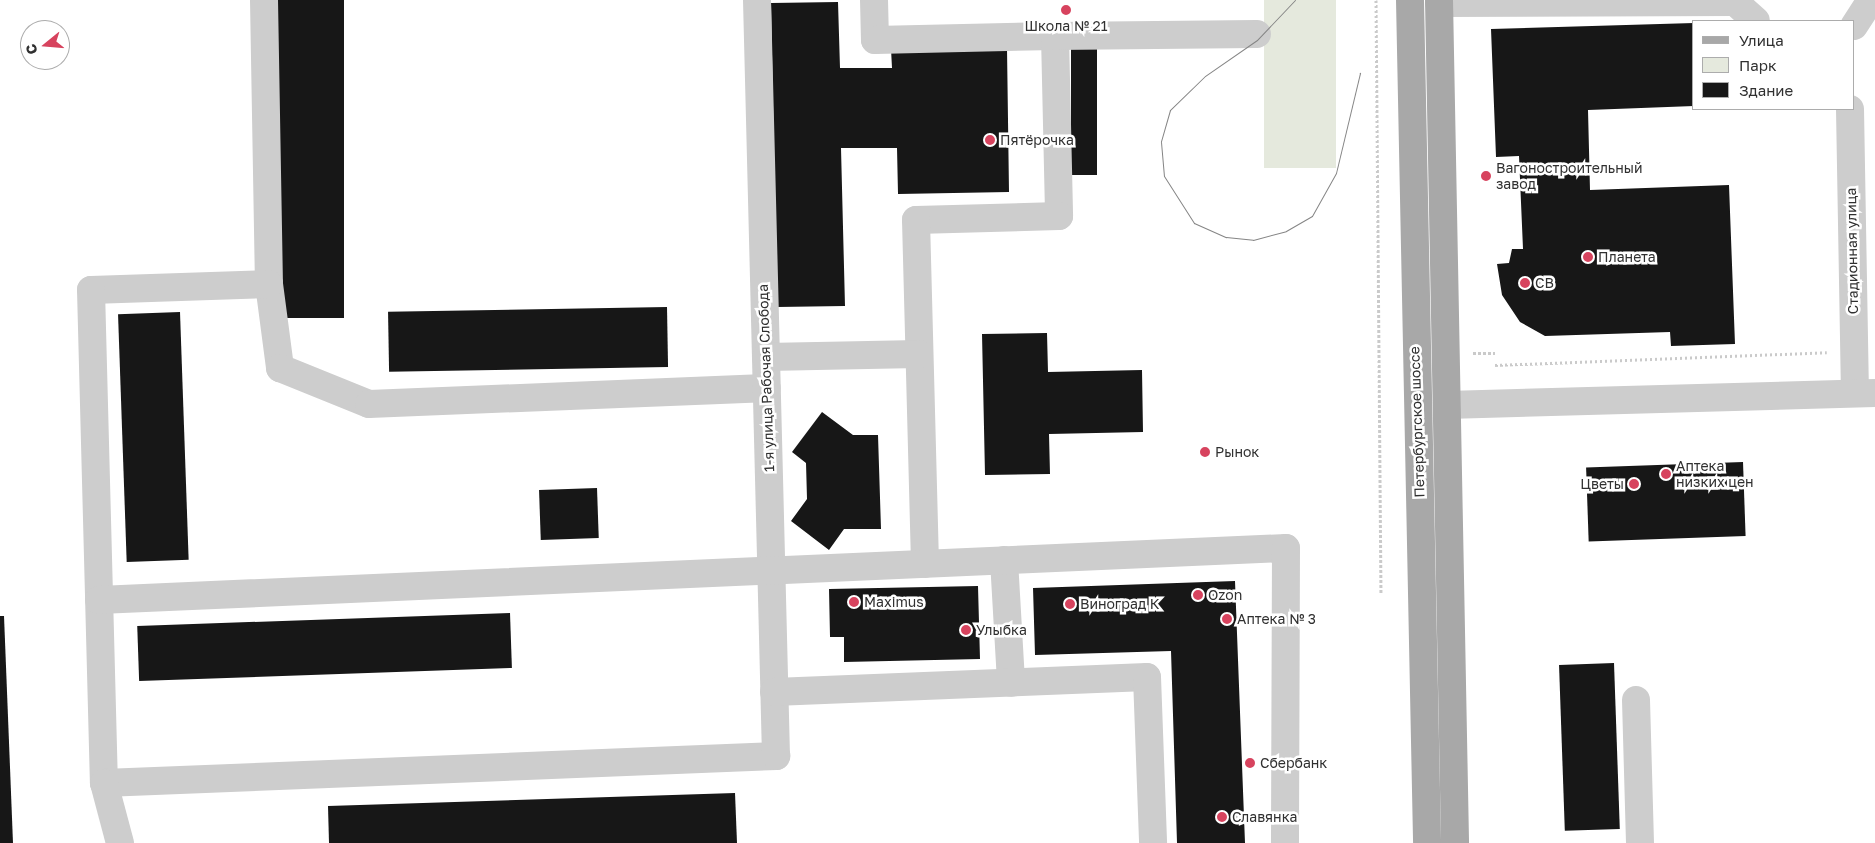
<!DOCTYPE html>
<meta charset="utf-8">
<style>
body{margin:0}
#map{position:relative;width:1875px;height:843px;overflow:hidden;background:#fff;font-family:"Golos Text",sans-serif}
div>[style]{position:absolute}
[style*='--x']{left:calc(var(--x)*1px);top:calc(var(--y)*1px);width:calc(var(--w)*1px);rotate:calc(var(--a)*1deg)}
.green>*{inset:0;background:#e5e9dd;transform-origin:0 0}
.building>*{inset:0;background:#171717;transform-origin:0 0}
.path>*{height:3px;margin-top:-1.5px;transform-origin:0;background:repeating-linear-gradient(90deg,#cacaca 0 2.5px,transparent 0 5px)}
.minor>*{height:28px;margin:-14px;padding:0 14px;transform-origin:14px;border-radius:14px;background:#cdcdcd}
.major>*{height:28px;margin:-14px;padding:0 14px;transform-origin:14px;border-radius:14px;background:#a8a8a8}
.tram>*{height:1px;margin:-0.5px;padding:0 0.5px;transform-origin:0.5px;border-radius:0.5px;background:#858585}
.dots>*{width:14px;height:14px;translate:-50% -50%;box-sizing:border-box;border:2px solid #fff;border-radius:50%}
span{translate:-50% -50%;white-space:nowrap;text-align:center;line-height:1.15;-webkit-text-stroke:5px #fff;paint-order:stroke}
.poi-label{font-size:14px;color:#303030}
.left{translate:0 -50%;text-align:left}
.right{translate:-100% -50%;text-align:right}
.street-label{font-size:14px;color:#303030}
.legend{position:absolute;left:1692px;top:20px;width:162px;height:90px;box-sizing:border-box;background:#fff;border:1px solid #acacac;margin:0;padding:6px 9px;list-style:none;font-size:15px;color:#303030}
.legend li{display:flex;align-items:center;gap:10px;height:25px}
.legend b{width:25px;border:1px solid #acacac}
.north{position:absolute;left:20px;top:20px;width:50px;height:50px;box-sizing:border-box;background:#fff;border:1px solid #acacac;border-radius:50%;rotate:253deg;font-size:14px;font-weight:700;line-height:20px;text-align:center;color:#303030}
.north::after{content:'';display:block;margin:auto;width:18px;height:22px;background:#d7435e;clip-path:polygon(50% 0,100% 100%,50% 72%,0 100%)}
</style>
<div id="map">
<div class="green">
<i style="left:1264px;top:0;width:72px;height:168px"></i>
</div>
<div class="building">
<i style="left:277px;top:0;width:67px;height:318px"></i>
<i style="clip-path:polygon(838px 2px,840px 68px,892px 68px,891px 49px,1007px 48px,1009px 192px,898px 194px,897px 148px,841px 148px,845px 306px,777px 307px,771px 3px)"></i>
<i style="clip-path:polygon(1694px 23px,1694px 106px,1588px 110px,1590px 190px,1729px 185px,1735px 344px,1671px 346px,1670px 332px,1545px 336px,1520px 322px,1502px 295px,1497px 264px,1509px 263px,1512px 249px,1523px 249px,1519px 156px,1496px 157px,1491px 29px)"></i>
<i style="left:1071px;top:42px;width:26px;height:133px"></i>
<i style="left:667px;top:307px;width:60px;height:279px;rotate:89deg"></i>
<i style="left:180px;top:312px;width:248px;height:62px;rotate:88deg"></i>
<i style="clip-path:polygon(1047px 333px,1048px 372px,1142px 370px,1143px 432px,1049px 434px,1050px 474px,985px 475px,982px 334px)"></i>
<i style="clip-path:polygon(822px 412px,853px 435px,878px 435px,881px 529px,844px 529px,829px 550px,791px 521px,807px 499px,806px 463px,792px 452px)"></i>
<i style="left:1743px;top:462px;width:74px;height:157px;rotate:88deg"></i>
<i style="left:597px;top:488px;width:50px;height:58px;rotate:88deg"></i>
<i style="clip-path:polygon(1235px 581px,1245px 843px,1177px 843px,1171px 651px,1035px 655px,1033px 588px)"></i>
<i style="clip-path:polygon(978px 586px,980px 659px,844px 662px,844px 637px,830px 637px,829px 589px)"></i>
<i style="left:510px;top:613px;width:55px;height:373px;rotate:88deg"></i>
<i style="clip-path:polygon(0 616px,4px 616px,13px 843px,0 843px)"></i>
<i style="left:1614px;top:663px;width:166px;height:55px;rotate:88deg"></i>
<i style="clip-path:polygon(735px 793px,737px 843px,329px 843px,328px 806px)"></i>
</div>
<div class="path">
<i style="--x:1376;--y:0;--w:594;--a:89.52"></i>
<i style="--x:1473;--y:353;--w:22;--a:0"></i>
<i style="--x:1495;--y:365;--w:332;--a:-2.2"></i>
</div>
<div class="minor">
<i style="--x:264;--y:0;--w:284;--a:89"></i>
<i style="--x:269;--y:284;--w:85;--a:82.5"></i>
<i style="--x:280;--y:368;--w:96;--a:22"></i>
<i style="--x:369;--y:404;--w:398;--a:-2.3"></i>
<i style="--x:874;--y:0;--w:40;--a:88.6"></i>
<i style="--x:875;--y:40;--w:180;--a:-1.3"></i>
<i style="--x:1055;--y:36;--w:180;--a:88.7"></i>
<i style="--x:1059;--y:216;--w:143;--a:178.4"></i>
<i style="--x:916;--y:220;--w:344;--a:88.5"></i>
<i style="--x:1439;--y:3;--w:296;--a:-0.2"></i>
<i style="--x:1735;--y:2;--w:28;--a:42"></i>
<i style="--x:1854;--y:26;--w:31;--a:-57"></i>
<i style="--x:1055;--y:36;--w:202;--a:-0.6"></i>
<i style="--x:1850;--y:109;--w:284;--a:89"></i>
<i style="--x:269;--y:284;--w:178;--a:178.1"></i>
<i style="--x:91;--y:290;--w:493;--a:88.5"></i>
<i style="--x:104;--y:783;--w:673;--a:-2.3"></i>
<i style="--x:776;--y:756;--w:756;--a:-91.44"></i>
<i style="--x:766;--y:357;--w:153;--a:-1.1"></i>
<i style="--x:1447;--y:405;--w:428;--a:-1.6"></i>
<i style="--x:1004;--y:560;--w:123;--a:86.7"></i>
<i style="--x:99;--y:600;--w:1188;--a:-2.51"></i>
<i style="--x:1286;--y:548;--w:295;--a:90.2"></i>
<i style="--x:774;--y:692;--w:373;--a:-2.3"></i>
<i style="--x:1147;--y:677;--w:166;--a:87.9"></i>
<i style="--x:1636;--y:700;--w:143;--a:88.4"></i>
<i style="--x:104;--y:783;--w:62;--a:75.1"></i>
</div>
<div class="major">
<i style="--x:1410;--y:0;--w:843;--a:88.84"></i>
<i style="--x:1439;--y:0;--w:843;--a:88.91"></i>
</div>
<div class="tram">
<i style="--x:1295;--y:0;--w:55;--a:133.5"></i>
<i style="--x:1257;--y:40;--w:63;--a:145.3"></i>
<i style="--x:1205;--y:76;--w:49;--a:135.8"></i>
<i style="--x:1170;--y:110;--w:33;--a:106"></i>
<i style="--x:1161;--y:142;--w:34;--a:85"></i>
<i style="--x:1164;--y:176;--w:56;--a:57.4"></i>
<i style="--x:1194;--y:223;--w:35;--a:24"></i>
<i style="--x:1226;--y:237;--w:27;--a:6"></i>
<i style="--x:1253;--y:240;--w:34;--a:-15"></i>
<i style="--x:1286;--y:231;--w:30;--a:-30"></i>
<i style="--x:1312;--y:216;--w:49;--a:-60.8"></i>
<i style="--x:1336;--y:173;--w:103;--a:-76.5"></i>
</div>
<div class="dots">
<i style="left:1066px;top:10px;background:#d7435e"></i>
<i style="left:990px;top:140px;background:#d7435e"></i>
<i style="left:1486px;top:176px;background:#d7435e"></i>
<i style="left:1588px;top:257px;background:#d7435e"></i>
<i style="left:1525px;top:283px;background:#d7435e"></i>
<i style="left:1205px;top:452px;background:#d7435e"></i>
<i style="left:1666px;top:474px;background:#d7435e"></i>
<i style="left:1634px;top:484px;background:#d7435e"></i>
<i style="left:1198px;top:595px;background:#d7435e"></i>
<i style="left:854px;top:602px;background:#d7435e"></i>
<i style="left:1070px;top:604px;background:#d7435e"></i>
<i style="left:1227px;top:619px;background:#d7435e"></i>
<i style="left:966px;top:630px;background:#d7435e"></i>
<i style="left:1250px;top:763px;background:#d7435e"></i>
<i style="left:1222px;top:817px;background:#d7435e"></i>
</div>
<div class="poi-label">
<span style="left:1066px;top:26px">Школа № 21</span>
<span class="left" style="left:1000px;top:140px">Пятёрочка</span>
<span class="left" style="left:1496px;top:176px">Вагоностроительный<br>завод</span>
<span class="left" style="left:1598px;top:257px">Планета</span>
<span class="left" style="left:1535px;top:283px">СВ</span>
<span class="left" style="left:1215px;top:452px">Рынок</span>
<span class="left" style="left:1676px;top:474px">Аптека<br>низких цен</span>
<span class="right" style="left:1624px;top:484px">Цветы</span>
<span class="left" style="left:1208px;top:595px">Ozon</span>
<span class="left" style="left:864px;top:602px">Maximus</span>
<span class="left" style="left:1080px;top:604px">Виноград К</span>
<span class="left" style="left:1237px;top:619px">Аптека № 3</span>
<span class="left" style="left:976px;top:630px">Улыбка</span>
<span class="left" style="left:1260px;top:763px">Сбербанк</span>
<span class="left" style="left:1232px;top:817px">Славянка</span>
</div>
<div class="street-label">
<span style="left:1852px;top:251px;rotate:-91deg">Стадионная улица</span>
<span style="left:766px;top:378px;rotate:-92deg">1-я улица Рабочая Слобода</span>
<span style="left:1417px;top:422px;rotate:-92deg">Петербургское шоссе</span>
</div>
<ul class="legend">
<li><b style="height:6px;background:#a8a8a8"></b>Улица</li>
<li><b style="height:14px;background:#e5e9dd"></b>Парк</li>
<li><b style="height:14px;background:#171717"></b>Здание</li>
</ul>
<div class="north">С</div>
</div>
